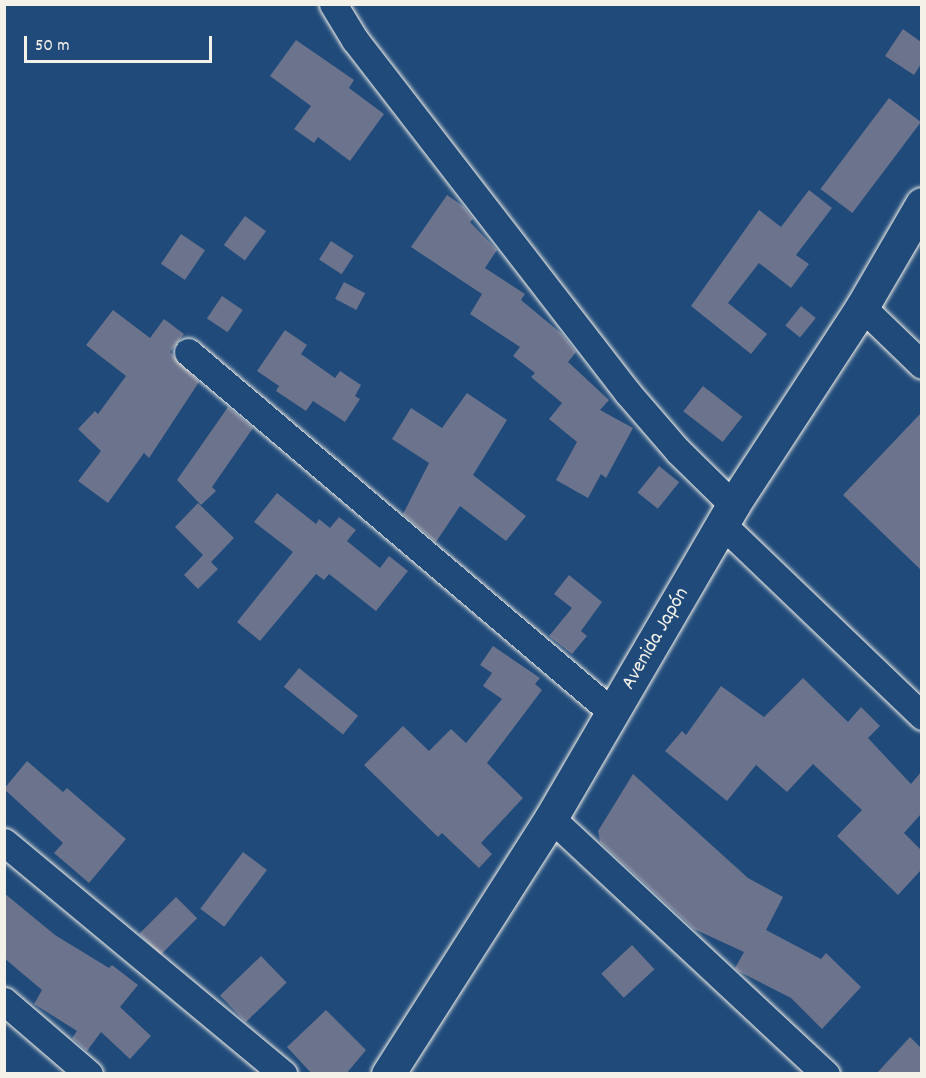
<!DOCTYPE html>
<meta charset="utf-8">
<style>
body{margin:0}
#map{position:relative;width:926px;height:1078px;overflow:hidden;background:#1f4a7a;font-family:Dekko,sans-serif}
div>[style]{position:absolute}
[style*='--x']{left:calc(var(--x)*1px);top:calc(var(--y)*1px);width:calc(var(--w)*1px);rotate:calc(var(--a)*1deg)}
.building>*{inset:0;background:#6b738d;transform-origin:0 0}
.roads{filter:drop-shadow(0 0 2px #f4f1e8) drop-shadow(0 0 2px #f4f1e8)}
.minor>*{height:27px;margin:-13.5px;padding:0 13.5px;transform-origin:13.5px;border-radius:13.5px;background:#1f4a7a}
.tertiary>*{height:33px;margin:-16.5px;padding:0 16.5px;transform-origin:16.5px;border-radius:16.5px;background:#1f4a7a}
span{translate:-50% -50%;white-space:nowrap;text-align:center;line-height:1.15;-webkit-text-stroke:6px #1f4a7a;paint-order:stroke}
.street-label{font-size:21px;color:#f4f1e8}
.frame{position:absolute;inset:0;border:6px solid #f4f1e8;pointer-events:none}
.scale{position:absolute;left:24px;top:36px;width:188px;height:27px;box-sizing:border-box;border:3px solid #f4f1e8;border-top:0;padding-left:8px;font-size:18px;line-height:21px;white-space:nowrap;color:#f4f1e8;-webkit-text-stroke:4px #1f4a7a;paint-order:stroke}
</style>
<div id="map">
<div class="building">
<i style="clip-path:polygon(903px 29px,921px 42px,921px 64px,914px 75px,885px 56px)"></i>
<i style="clip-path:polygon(296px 40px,354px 80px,349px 88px,384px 114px,350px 161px,318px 137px,314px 143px,294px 129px,311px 106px,270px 76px)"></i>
<i style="left:889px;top:98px;width:40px;height:114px;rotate:37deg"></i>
<i style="clip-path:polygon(809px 190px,832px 208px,796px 255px,809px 264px,791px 288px,759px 263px,728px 303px,767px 334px,751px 354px,691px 306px,759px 210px,781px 227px)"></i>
<i style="clip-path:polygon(447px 195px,463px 206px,473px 219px,470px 222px,497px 250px,485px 268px,525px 294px,521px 300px,562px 334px,576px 352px,568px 362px,609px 400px,600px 410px,633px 428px,606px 478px,601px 474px,588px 498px,556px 480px,577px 442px,549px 419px,562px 403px,531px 377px,535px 373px,513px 356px,520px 347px,470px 314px,482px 294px,411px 247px)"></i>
<i style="left:245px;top:216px;width:26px;height:36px;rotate:36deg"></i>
<i style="left:181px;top:234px;width:29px;height:36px;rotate:34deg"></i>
<i style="left:331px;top:241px;width:27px;height:22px;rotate:33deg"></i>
<i style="left:344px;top:282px;width:24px;height:19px;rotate:28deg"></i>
<i style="left:222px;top:296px;width:25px;height:27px;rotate:34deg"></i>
<i style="left:801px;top:306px;width:19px;height:25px;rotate:39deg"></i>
<i style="clip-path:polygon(113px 310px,150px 338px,164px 319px,184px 334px,170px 352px,199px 382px,149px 458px,144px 453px,108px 503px,78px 481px,101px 451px,78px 429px,95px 411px,98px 414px,126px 376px,86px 345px)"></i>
<i style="clip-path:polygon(285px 330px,307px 345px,301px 354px,335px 378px,340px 371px,361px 385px,355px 396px,360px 399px,345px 422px,313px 401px,306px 411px,276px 391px,279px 386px,257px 371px)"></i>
<i style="left:703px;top:386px;width:50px;height:32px;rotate:38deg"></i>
<i style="clip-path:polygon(467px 393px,507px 420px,473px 475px,526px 516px,506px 541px,460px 506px,436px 542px,403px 514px,429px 463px,392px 439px,411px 408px,442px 428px)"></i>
<i style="clip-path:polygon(228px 407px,253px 428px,212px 487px,216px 491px,201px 505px,177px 480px)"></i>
<i style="clip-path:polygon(921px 413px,921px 570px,843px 495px)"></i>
<i style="left:659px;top:466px;width:26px;height:34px;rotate:39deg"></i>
<i style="clip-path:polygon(277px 493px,316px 524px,319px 519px,330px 528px,339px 517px,356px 530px,347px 541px,380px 568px,389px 556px,408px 571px,376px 611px,329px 574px,324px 580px,316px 574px,260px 641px,237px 622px,293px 552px,254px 522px)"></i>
<i style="clip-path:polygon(198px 503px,234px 538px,211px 562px,218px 569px,198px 589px,184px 575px,203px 555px,175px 527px)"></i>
<i style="clip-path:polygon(569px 575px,602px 602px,581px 631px,587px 636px,572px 654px,549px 636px,572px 608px,554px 594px)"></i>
<i style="clip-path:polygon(493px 646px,540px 678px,535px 684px,542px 690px,487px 763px,523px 798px,481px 843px,492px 854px,479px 868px,442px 833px,438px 837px,364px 765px,403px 726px,429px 751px,451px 729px,466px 743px,502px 699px,483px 686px,492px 673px,480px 665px)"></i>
<i style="left:299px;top:668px;width:76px;height:24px;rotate:39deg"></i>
<i style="clip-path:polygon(803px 678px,848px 722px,861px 707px,880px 726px,868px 738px,911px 784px,921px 772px,921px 814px,904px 833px,921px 850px,921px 870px,898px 895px,837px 836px,862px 810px,813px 764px,787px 792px,756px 765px,727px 801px,665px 751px,682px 731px,686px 735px,721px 686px,764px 717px)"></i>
<i style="clip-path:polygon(27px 761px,63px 792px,67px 788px,126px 839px,89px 883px,54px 853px,63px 843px,4px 789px)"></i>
<i style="clip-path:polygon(633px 774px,748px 878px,783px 897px,766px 930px,821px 959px,826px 953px,861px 987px,822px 1029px,791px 998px,738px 971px,735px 968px,744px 952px,694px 929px,600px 842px,598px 831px)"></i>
<i style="left:243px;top:852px;width:30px;height:71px;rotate:37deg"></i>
<i style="clip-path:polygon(4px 893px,55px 935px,109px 968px,112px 965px,138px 985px,120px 1007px,151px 1036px,130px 1059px,101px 1032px,87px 1051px,72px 1038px,77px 1031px,34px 1004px,42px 990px,4px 958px)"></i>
<i style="left:176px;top:897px;width:30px;height:52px;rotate:45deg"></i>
<i style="left:632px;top:945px;width:33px;height:42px;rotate:47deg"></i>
<i style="left:261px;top:956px;width:37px;height:57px;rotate:46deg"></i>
<i style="clip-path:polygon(326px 1010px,366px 1050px,346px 1074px,312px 1074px,287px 1047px)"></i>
<i style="clip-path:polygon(910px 1037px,921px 1048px,921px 1074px,876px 1074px)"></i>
</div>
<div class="roads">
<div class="minor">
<i style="--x:333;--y:4;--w:42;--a:58.6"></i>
<i style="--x:355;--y:40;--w:445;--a:52.3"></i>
<i style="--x:627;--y:392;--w:78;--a:49.2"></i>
<i style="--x:678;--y:451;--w:77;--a:44.5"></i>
<i style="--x:862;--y:307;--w:83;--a:44"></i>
<i style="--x:188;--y:352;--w:558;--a:40.34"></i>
<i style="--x:723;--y:525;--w:276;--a:43.8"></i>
<i style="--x:551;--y:818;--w:376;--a:43"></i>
<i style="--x:4;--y:842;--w:363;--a:39.7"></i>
<i style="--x:4;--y:1001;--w:112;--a:40.7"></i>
</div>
<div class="tertiary">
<i style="--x:388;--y:1074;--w:303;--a:-57.5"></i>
<i style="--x:551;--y:818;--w:362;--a:-59.8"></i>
<i style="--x:733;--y:505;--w:236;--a:-56.9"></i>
<i style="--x:862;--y:307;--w:119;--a:-59.8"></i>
</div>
</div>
<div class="street-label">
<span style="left:656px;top:639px;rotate:-60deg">Avenida Japón</span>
</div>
<div class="frame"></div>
<div class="scale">50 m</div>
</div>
